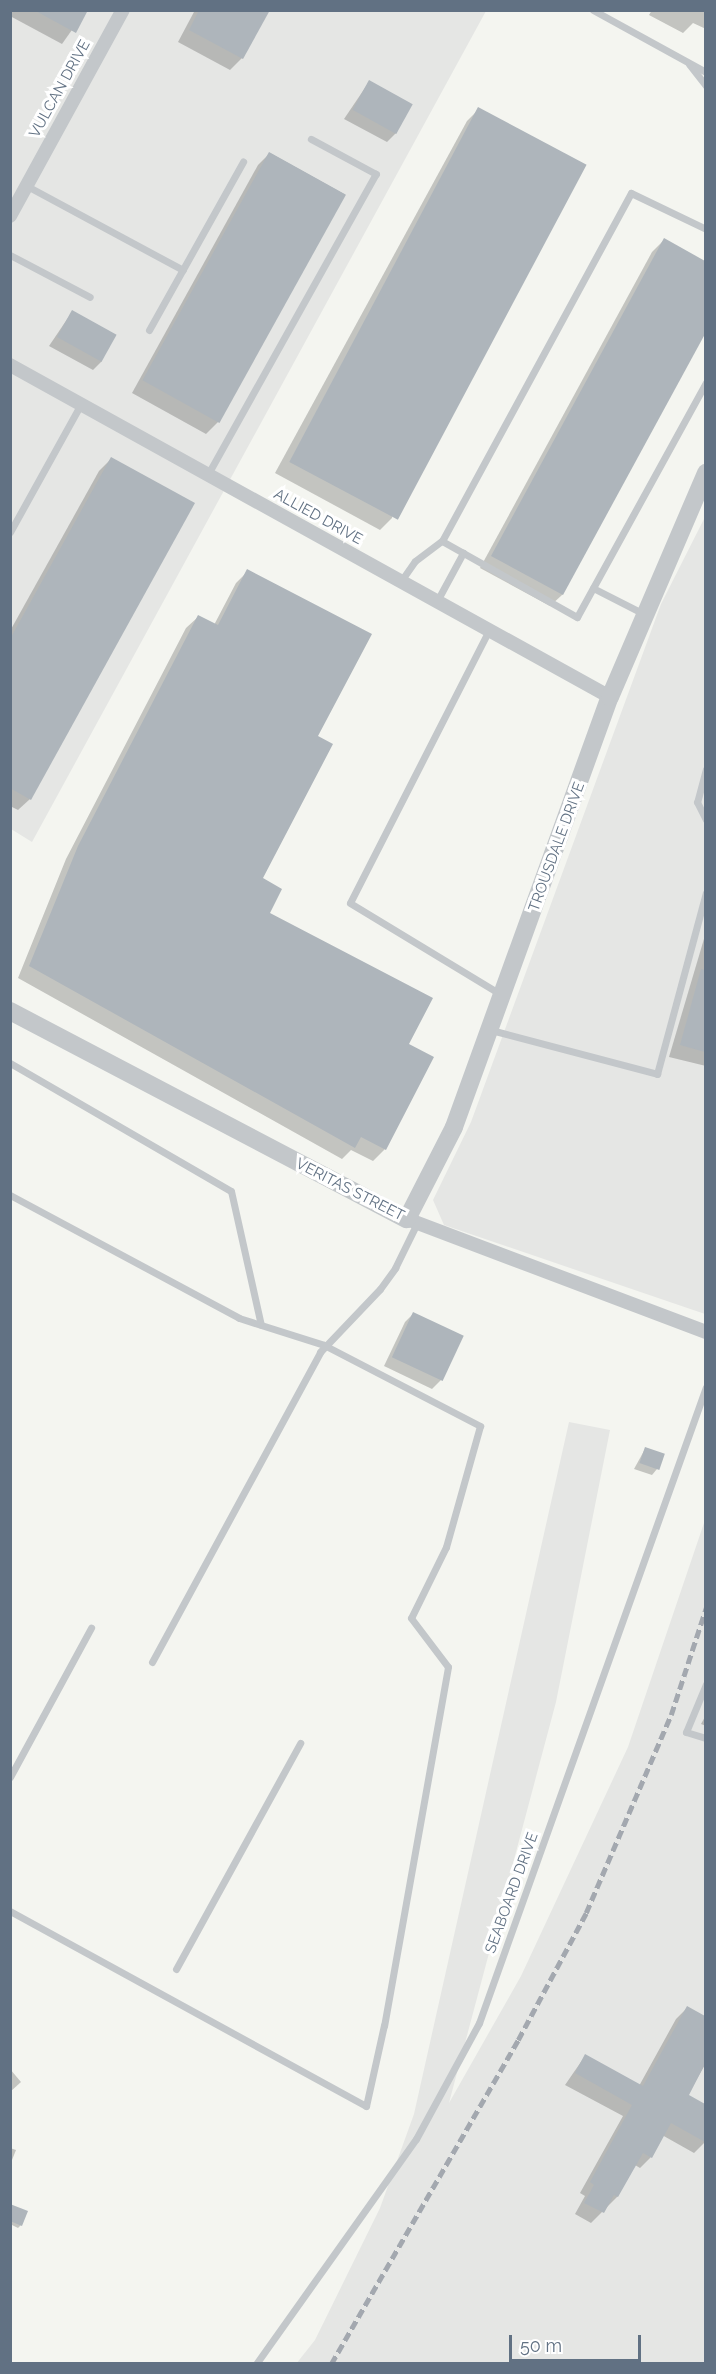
<!DOCTYPE html>
<style>
body{margin:0}
#map{position:relative;width:716px;height:2374px;overflow:hidden;background:#f4f5f0;font-family:Raleway,sans-serif}
div>[style]{position:absolute}
[style*='--x']{left:calc(var(--x)*1px);top:calc(var(--y)*1px);width:calc(var(--w)*1px);rotate:calc(var(--a)*1deg)}
.built>*{inset:0;background:#e5e6e4}
.shadow>*{inset:0;background:#0003}
.building>*{inset:0;background:#aeb5bb;transform-origin:0 0}
.service>*{height:7px;margin:-3.5px;padding:0 3.5px;transform-origin:3.5px;border-radius:3.5px;background:#c3c7ca}
.minor>*{height:14px;margin:-7px;padding:0 7px;transform-origin:7px;border-radius:7px;background:#c3c7ca}
.tertiary>*{height:18px;margin:-9px;padding:0 9px;transform-origin:9px;border-radius:9px;background:#c3c7ca}
.rail>*{height:4.5px;margin-top:-2.25px;transform-origin:0;background:repeating-linear-gradient(90deg,#a3a8af 0 9px,transparent 0 13.5px)}
span{translate:-50% -50%;white-space:nowrap;text-align:center;line-height:1.15;-webkit-text-stroke:6px #fff;paint-order:stroke}
.street-label{font-size:15px;color:#617183}
.frame{position:absolute;inset:0;border:12px solid #617183;pointer-events:none}
.scale{position:absolute;left:509px;top:2335px;width:132px;height:27px;box-sizing:border-box;border:3px solid #617183;border-top:0;padding-left:8px;font-size:18px;line-height:21px;white-space:nowrap;color:#617183;-webkit-text-stroke:4px #fff;paint-order:stroke}
</style>
<div id="map">
<div class="built">
<i style="clip-path:polygon(11px 11px,486px 11px,32px 842px,11px 829px)"></i>
<i style="clip-path:polygon(705px 517px,705px 1314px,444px 1225px,433px 1200px,471px 1122px,661px 604px)"></i>
<i style="clip-path:polygon(569px 1422px,610px 1430px,556px 1702px,449px 2103px,521px 1976px,628px 1747px,705px 1520px,705px 2363px,296px 2364px,315px 2340px,380px 2208px,414px 2114px)"></i>
</div>
<div class="shadow">
<i style="clip-path:polygon(10px 10px,86px 10px,62px 44px,10px 16px)"></i>
<i style="clip-path:polygon(195px 10px,268px 10px,242px 58px,230px 70px,178px 42px)"></i>
<i style="clip-path:polygon(652px 10px,706px 10px,706px 29px,693px 23px,683px 33px,649px 15px)"></i>
<i style="clip-path:polygon(369px 82px,396px 133px,387px 142px,344px 119px)"></i>
<i style="clip-path:polygon(479px 109px,392px 518px,380px 530px,275px 473px,467px 121px)"></i>
<i style="clip-path:polygon(270px 153px,344px 194px,218px 422px,206px 434px,132px 393px,258px 165px)"></i>
<i style="clip-path:polygon(664px 240px,706px 263px,706px 330px,562px 595px,550px 606px,480px 568px,652px 252px)"></i>
<i style="clip-path:polygon(72px 312px,102px 361px,93px 370px,49px 346px)"></i>
<i style="clip-path:polygon(111px 459px,30px 799px,18px 810px,10px 806px,10px 631px,99px 471px)"></i>
<i style="clip-path:polygon(248px 571px,316px 737px,260px 879px,268px 914px,407px 1045px,385px 1149px,373px 1161px,351px 1150px,342px 1159px,18px 978px,66px 859px,186px 628px,198px 617px,214px 625px,236px 583px)"></i>
<i style="clip-path:polygon(706px 932px,706px 1066px,669px 1057px)"></i>
<i style="clip-path:polygon(414px 1313px,441px 1380px,432px 1389px,384px 1366px,405px 1322px)"></i>
<i style="clip-path:polygon(645px 1449px,657px 1469px,652px 1475px,634px 1469px)"></i>
<i style="clip-path:polygon(706px 1715px,706px 1726px,701px 1724px)"></i>
<i style="clip-path:polygon(687px 2008px,706px 2018px,706px 2063px,687px 2096px,706px 2106px,706px 2141px,694px 2153px,662px 2135px,651px 2157px,640px 2168px,635px 2165px,617px 2197px,591px 2223px,575px 2214px,585px 2196px,580px 2193px,623px 2116px,565px 2085px,585px 2056px,639px 2086px,676px 2019px)"></i>
<i style="clip-path:polygon(10px 2069px,21px 2082px,10px 2092px)"></i>
<i style="clip-path:polygon(10px 2148px,16px 2150px,10px 2165px)"></i>
<i style="clip-path:polygon(10px 2213px,21px 2225px,18px 2228px,10px 2224px)"></i>
</div>
<div class="building">
<i style="clip-path:polygon(34px 10px,88px 10px,76px 33px)"></i>
<i style="clip-path:polygon(199px 10px,270px 10px,243px 59px,189px 30px)"></i>
<i style="left:369px;top:80px;width:50px;height:34px;rotate:29deg"></i>
<i style="left:478px;top:107px;width:123px;height:402px;rotate:28deg"></i>
<i style="left:269px;top:152px;width:88px;height:261px;rotate:29deg"></i>
<i style="clip-path:polygon(664px 238px,705px 261px,705px 334px,563px 595px,491px 556px)"></i>
<i style="left:72px;top:310px;width:51px;height:31px;rotate:29deg"></i>
<i style="clip-path:polygon(111px 457px,195px 503px,31px 800px,10px 788px,10px 639px)"></i>
<i style="clip-path:polygon(247px 569px,372px 634px,318px 736px,333px 744px,263px 878px,282px 889px,270px 913px,433px 998px,409px 1044px,434px 1057px,386px 1150px,361px 1137px,355px 1148px,29px 966px,78px 846px,198px 615px,218px 625px)"></i>
<i style="clip-path:polygon(701px 969px,705px 970px,705px 1052px,680px 1045px)"></i>
<i style="left:413px;top:1312px;width:56px;height:50px;rotate:25deg"></i>
<i style="left:645px;top:1447px;width:21px;height:17px;rotate:19deg"></i>
<i style="clip-path:polygon(687px 2006px,705px 2016px,705px 2064px,689px 2095px,705px 2104px,705px 2142px,671px 2123px,652px 2158px,643px 2153px,618px 2197px,614px 2195px,604px 2213px,584px 2203px,594px 2185px,590px 2182px,632px 2105px,575px 2073px,585px 2054px,643px 2086px)"></i>
<i style="clip-path:polygon(10px 2204px,28px 2211px,22px 2226px,10px 2221px)"></i>
</div>
<div class="service">
<i style="--x:593;--y:10;--w:129;--a:28.8"></i>
<i style="--x:689;--y:64;--w:28;--a:52"></i>
<i style="--x:27;--y:186;--w:177;--a:28.3"></i>
<i style="--x:10;--y:255;--w:90;--a:27.7"></i>
<i style="--x:149;--y:330;--w:193;--a:-60.8"></i>
<i style="--x:208;--y:474;--w:344;--a:-60.8"></i>
<i style="--x:376;--y:174;--w:74;--a:-151.7"></i>
<i style="--x:10;--y:532;--w:146;--a:-61"></i>
<i style="--x:442;--y:541;--w:155;--a:29.4"></i>
<i style="--x:577;--y:617;--w:268;--a:-61.2"></i>
<i style="--x:401;--y:581;--w:24;--a:-55"></i>
<i style="--x:415;--y:561;--w:34;--a:-37"></i>
<i style="--x:442;--y:541;--w:396;--a:-61.5"></i>
<i style="--x:631;--y:193;--w:83;--a:25.6"></i>
<i style="--x:593;--y:588;--w:57;--a:27"></i>
<i style="--x:437;--y:601;--w:55;--a:-61.6"></i>
<i style="--x:489;--y:630;--w:306;--a:117"></i>
<i style="--x:350;--y:903;--w:178;--a:31.2"></i>
<i style="--x:706;--y:769;--w:34;--a:105"></i>
<i style="--x:697;--y:802;--w:20;--a:63"></i>
<i style="--x:491;--y:1030;--w:172;--a:14.8"></i>
<i style="--x:657;--y:1074;--w:188;--a:-74.9"></i>
<i style="--x:10;--y:1063;--w:255;--a:30.1"></i>
<i style="--x:231;--y:1191;--w:137;--a:77.4"></i>
<i style="--x:10;--y:1195;--w:260;--a:28.2"></i>
<i style="--x:239;--y:1318;--w:89;--a:17.6"></i>
<i style="--x:324;--y:1345;--w:176;--a:27.4"></i>
<i style="--x:480;--y:1426;--w:126;--a:105.7"></i>
<i style="--x:446;--y:1547;--w:79;--a:116.2"></i>
<i style="--x:411;--y:1618;--w:61;--a:52.9"></i>
<i style="--x:448;--y:1667;--w:364;--a:100.1"></i>
<i style="--x:384;--y:2025;--w:83;--a:102.5"></i>
<i style="--x:366;--y:2106;--w:406;--a:-151.3"></i>
<i style="--x:152;--y:1662;--w:353;--a:-61.5"></i>
<i style="--x:320;--y:1352;--w:87;--a:-46.4"></i>
<i style="--x:380;--y:1289;--w:26;--a:-54"></i>
<i style="--x:395;--y:1268;--w:50;--a:-63.9"></i>
<i style="--x:706;--y:1684;--w:52;--a:112.6"></i>
<i style="--x:686;--y:1732;--w:21;--a:17"></i>
<i style="--x:10;--y:1777;--w:170;--a:-61.5"></i>
<i style="--x:176;--y:1969;--w:258;--a:-61.2"></i>
<i style="--x:256;--y:2364;--w:276;--a:-54.6"></i>
<i style="--x:416;--y:2139;--w:132;--a:-61.5"></i>
<i style="--x:479;--y:2023;--w:675;--a:-70.36"></i>
</div>
<div class="minor">
<i style="--x:10;--y:216;--w:235;--a:-61.3"></i>
<i style="--x:10;--y:365;--w:686;--a:28.96"></i>
<i style="--x:407;--y:1219;--w:320;--a:20.7"></i>
</div>
<div class="tertiary">
<i style="--x:10;--y:1011;--w:448;--a:27.7"></i>
<i style="--x:407;--y:1219;--w:103;--a:-62.9"></i>
<i style="--x:454;--y:1127;--w:457;--a:-70.1"></i>
<i style="--x:610;--y:697;--w:244;--a:-66.8"></i>
</div>
<div class="rail">
<i style="--x:331;--y:2364;--w:374;--a:-60"></i>
<i style="--x:518;--y:2040;--w:144;--a:-61.8"></i>
<i style="--x:586;--y:1913;--w:215;--a:-66.8"></i>
<i style="--x:671;--y:1715;--w:113;--a:-71.9"></i>
</div>
<div class="street-label">
<span style="left:60px;top:89px;rotate:-61deg">VULCAN DRIVE</span>
<span style="left:318px;top:517px;rotate:29deg">ALLIED DRIVE</span>
<span style="left:557px;top:847px;rotate:-70deg">TROUSDALE DRIVE</span>
<span style="left:350px;top:1190px;rotate:27deg">VERITAS STREET</span>
<span style="left:512px;top:1893px;rotate:-70deg">SEABOARD DRIVE</span>
</div>
<div class="frame"></div>
<div class="scale">50 m</div>
</div>
